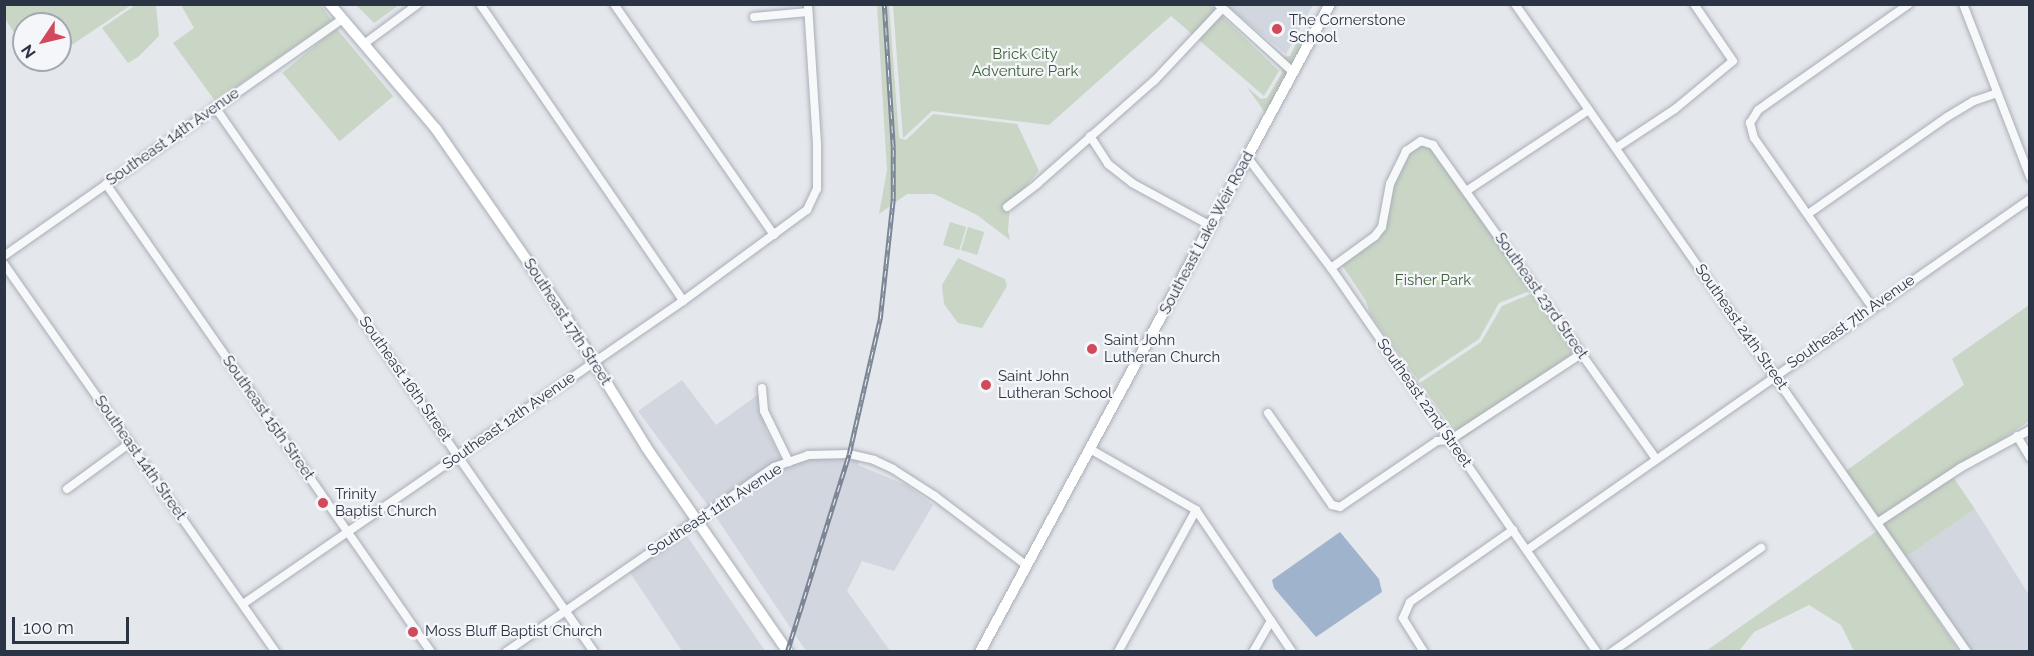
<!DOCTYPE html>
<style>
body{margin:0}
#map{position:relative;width:2034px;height:656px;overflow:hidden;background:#e4e7ec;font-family:Raleway,sans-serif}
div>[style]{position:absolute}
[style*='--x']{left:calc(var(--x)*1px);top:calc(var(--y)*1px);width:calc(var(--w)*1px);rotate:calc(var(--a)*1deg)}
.built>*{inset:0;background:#d2d6de}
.green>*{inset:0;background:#c9d6c5;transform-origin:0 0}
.water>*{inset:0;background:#9fb4cc}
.roads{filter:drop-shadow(0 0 2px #a9aeb7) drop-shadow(0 0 2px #a9aeb7)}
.minor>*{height:8px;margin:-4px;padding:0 4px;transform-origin:4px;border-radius:4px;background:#f7f8fa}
.major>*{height:10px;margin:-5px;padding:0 5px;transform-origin:5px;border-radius:5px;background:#fff}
.rail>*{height:4.5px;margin-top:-2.25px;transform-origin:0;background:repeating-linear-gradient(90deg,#f4f6f9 0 7px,#7d8696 0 14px);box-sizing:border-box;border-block:2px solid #7d8696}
.dots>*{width:16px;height:16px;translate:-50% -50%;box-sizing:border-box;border:3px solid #f4f6f9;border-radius:50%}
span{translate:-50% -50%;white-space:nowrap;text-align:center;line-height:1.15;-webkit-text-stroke:4.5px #f4f6f9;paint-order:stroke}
.poi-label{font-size:15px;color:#2b3445}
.left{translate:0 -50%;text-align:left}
.park-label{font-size:15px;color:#3f6138}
.street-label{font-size:15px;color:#2b3445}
.frame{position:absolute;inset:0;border:6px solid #2b3445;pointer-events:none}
.north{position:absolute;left:12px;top:12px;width:60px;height:60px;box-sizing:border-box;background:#f4f6f9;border:2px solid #a4a8b1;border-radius:50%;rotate:235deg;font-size:16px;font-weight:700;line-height:24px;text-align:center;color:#2b3445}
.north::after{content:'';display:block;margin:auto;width:21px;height:27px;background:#d1495b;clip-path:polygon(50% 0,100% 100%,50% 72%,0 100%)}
.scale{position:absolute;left:12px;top:617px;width:117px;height:27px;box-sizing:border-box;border:3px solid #2b3445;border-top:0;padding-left:8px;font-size:18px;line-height:21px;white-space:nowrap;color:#2b3445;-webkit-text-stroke:4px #f4f6f9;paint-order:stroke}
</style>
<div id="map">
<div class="built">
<i style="clip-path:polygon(1226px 5px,1313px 5px,1286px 54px)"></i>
<i style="clip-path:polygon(682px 380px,716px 425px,759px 394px,767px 411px,765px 428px,782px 460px,773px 463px,709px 507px,638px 411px)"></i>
<i style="clip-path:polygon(844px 458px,859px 461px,858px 465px,908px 486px,933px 505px,894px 571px,862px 561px,847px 591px,890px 651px,806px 651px,714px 514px,776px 470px,808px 459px)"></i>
<i style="clip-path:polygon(1975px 509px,2029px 595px,2029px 651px,1972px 651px,1906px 557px)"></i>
<i style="clip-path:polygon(685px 533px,765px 651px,682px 651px,629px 571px)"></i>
</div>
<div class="green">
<i style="clip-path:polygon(137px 4px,156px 5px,159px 36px,138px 57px,128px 63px,102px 28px)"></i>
<i style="clip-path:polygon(4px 5px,5px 4px,131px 5px,60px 53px,60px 24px,24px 24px,24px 47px,5px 19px)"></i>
<i style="clip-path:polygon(181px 5px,321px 5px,332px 21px,215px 101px,173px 43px,194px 28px)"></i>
<i style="clip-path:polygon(356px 5px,399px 5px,374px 23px)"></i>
<i style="clip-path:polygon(877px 5px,889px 5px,899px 138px,906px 140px,933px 114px,1017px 124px,1039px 171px,1010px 204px,1008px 231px,1010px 240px,977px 215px,934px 194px,907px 194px,879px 214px,887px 170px)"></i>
<i style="clip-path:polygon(893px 5px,1210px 5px,1279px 71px,1264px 96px,1171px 16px,1049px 125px,932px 111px,903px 138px)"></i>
<i style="clip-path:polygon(1216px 5px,1284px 57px,1290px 56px,1300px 36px,1305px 42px,1266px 114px,1247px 87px,1261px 99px,1267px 98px,1282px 73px,1282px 69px)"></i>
<i style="left:336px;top:28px;width:89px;height:70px;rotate:50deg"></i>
<i style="clip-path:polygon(1418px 146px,1426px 146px,1432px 150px,1532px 290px,1499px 303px,1479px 339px,1418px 380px,1370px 314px,1366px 301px,1342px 265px,1379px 239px,1388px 217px,1394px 184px,1412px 151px)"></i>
<i style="left:950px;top:222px;width:17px;height:24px;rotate:17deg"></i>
<i style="left:968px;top:227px;width:17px;height:24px;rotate:17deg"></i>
<i style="clip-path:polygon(958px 258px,1005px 279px,1007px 286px,982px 328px,958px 323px,944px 304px,942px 285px)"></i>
<i style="clip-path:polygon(1535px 288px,1582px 355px,1461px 440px,1420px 383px,1481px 342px,1502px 306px,1533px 293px)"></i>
<i style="clip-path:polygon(2029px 305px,2029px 421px,1951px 474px,1975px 509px,1906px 557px,1846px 471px,1964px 385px,1952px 359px)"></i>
<i style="clip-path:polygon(1877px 531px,1959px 651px,1854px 651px,1841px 625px,1809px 605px,1754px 632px,1739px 651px,1706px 651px)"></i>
</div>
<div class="water">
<i style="clip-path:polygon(1340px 532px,1379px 579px,1382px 592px,1316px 637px,1274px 588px,1272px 580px)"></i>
</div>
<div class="roads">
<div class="minor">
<i style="--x:480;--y:4;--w:360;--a:55.6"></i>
<i style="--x:614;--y:4;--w:281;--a:55.3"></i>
<i style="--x:1218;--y:4;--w:101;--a:42.2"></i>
<i style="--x:1515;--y:4;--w:790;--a:55.1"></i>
<i style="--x:1963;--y:4;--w:186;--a:68.8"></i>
<i style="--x:754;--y:17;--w:54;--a:-5.3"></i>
<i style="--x:364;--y:44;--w:67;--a:-36.5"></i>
<i style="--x:215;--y:107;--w:664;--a:55.18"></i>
<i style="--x:1090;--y:136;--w:33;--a:57"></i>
<i style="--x:1108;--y:164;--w:31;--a:38"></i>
<i style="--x:1132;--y:183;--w:90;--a:28.6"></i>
<i style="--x:1616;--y:148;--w:71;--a:-33.5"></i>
<i style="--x:1675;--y:109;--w:75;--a:-39.6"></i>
<i style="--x:1733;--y:61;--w:69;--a:-124.4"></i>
<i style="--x:1248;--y:158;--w:138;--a:53"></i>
<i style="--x:1331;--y:268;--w:467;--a:55.3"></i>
<i style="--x:106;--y:184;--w:570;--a:55.22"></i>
<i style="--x:1468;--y:190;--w:145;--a:-33.5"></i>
<i style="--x:1007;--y:207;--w:38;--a:-37"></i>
<i style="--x:1037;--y:184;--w:156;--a:-41.4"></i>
<i style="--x:1154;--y:81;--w:98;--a:-46.7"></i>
<i style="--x:1808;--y:214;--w:169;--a:-34.9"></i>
<i style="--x:1947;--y:117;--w:31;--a:-31"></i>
<i style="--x:1974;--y:101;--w:24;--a:-19"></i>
<i style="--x:4;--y:256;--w:411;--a:-35"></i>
<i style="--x:4;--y:264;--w:474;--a:55"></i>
<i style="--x:1331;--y:268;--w:54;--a:-36"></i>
<i style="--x:1375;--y:236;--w:11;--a:-52"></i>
<i style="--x:1382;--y:227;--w:44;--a:-79.5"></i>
<i style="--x:1390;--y:184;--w:37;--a:-64"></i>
<i style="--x:1406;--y:151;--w:18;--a:-34"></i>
<i style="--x:1421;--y:141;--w:13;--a:18"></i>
<i style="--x:1433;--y:145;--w:385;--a:54.6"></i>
<i style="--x:1872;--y:307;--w:206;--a:-124.9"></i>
<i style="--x:1754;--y:138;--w:16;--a:-105"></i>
<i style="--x:1750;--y:123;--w:15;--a:-58"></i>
<i style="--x:1758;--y:110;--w:184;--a:-35.1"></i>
<i style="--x:762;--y:388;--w:23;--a:85"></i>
<i style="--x:764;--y:411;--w:57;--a:63.9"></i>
<i style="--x:1268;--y:413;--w:112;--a:55.2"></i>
<i style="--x:1332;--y:505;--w:8;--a:14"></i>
<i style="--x:1340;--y:507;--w:117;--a:-34.2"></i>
<i style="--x:1437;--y:441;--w:13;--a:-4"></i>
<i style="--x:1450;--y:440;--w:157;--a:-33.3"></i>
<i style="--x:2017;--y:436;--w:26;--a:59"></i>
<i style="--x:1090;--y:449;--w:122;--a:29.9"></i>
<i style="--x:1196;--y:510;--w:171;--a:55.9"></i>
<i style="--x:67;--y:489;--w:78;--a:-36.1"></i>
<i style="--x:1877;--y:523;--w:100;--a:-33.5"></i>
<i style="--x:1960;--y:468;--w:80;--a:-28.5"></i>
<i style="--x:1527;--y:550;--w:613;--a:-34.91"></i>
<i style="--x:243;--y:604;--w:534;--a:-34.55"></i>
<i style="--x:683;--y:301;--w:154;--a:-36.3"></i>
<i style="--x:807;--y:210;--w:23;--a:-65"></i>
<i style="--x:817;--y:189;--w:45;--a:-90"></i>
<i style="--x:817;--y:144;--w:140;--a:-93.7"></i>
<i style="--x:506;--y:652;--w:326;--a:-34.6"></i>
<i style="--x:774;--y:467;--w:36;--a:-19"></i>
<i style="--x:808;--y:455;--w:41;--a:-1.4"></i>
<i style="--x:849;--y:454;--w:26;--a:13"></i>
<i style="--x:874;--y:460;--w:21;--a:25"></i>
<i style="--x:893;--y:469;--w:50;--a:32.7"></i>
<i style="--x:935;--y:496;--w:114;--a:37.2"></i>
<i style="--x:1118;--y:652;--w:162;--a:-61.2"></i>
<i style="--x:1253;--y:652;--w:36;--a:-60"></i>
<i style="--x:1424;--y:652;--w:40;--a:-122"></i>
<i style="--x:1403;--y:618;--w:17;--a:-66"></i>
<i style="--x:1410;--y:602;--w:126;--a:-35"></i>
<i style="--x:1612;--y:652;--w:182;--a:-34.9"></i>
</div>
<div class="major">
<i style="--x:330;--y:4;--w:164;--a:49.7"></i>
<i style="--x:436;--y:129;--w:225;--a:55.3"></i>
<i style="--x:564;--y:314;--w:156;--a:58.3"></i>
<i style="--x:646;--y:447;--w:249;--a:55.3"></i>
<i style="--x:980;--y:652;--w:736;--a:-61.63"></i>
</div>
</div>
<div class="rail">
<i style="--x:787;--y:652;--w:207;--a:-72.6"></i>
<i style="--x:849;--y:454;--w:139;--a:-77.1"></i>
<i style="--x:880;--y:319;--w:121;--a:-83.8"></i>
<i style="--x:893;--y:199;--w:52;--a:-90"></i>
<i style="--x:893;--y:147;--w:143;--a:-93.6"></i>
</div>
<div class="dots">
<i style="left:1277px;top:29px;background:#d1495b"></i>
<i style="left:1092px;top:349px;background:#d1495b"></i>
<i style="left:986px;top:385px;background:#d1495b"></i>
<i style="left:323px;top:503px;background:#d1495b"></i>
<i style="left:413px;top:632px;background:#d1495b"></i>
</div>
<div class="poi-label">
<span class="left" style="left:1289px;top:29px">The Cornerstone<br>School</span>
<span class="left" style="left:1104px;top:349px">Saint John<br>Lutheran Church</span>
<span class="left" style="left:998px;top:385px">Saint John<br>Lutheran School</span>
<span class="left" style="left:335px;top:503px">Trinity<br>Baptist Church</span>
<span class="left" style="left:425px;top:632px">Moss Bluff Baptist Church</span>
</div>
<div class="park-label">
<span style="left:1025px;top:63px">Brick City<br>Adventure Park</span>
<span style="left:1433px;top:281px">Fisher Park</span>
</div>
<div class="street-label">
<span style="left:173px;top:137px;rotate:-35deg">Southeast 14th Avenue</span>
<span style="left:1207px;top:233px;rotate:-62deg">Southeast Lake Weir Road</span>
<span style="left:1541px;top:296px;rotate:55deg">Southeast 23rd Street</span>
<span style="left:567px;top:322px;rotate:57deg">Southeast 17th Street</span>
<span style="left:1851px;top:322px;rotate:-35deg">Southeast 7th Avenue</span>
<span style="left:1741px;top:327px;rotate:55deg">Southeast 24th Street</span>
<span style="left:405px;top:379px;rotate:55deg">Southeast 16th Street</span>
<span style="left:1424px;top:403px;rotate:55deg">Southeast 22nd Street</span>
<span style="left:268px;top:418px;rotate:55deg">Southeast 15th Street</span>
<span style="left:509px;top:421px;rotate:-35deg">Southeast 12th Avenue</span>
<span style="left:140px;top:458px;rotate:55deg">Southeast 14th Street</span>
<span style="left:715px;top:510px;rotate:-33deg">Southeast 11th Avenue</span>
</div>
<div class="frame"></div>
<div class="north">N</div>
<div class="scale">100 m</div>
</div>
